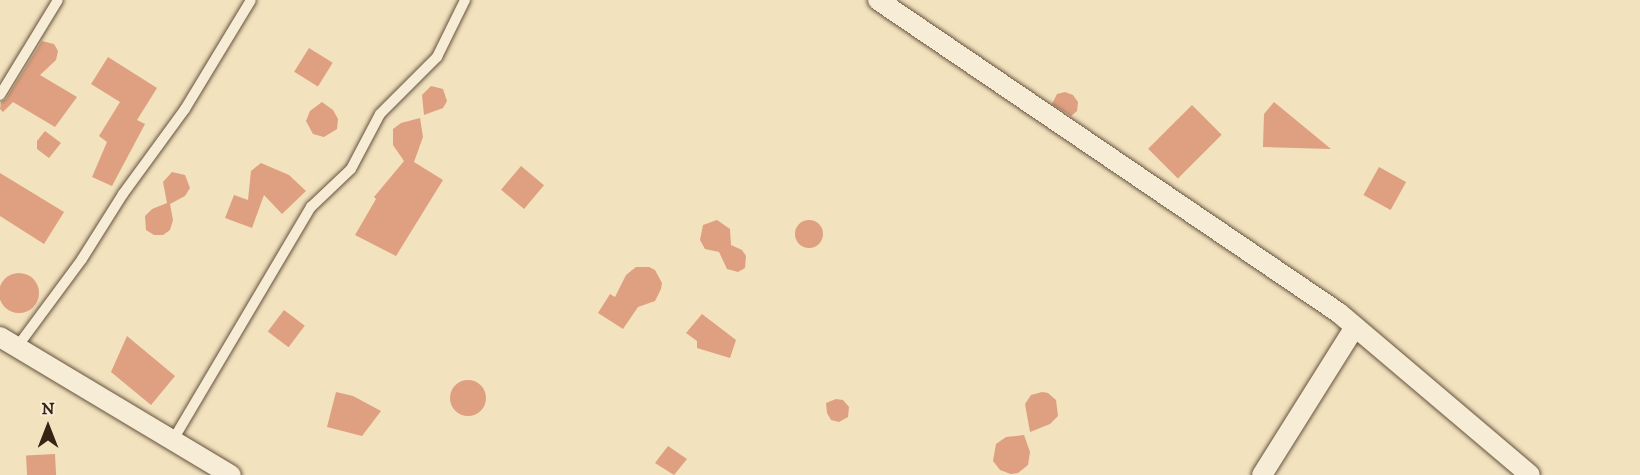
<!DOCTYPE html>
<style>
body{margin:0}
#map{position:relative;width:1640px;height:475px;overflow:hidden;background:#f2e2be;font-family:"IM FELL DW Pica",serif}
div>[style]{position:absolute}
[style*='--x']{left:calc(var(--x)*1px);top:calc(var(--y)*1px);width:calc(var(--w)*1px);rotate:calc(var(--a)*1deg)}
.building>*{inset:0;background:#dea080;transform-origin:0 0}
.round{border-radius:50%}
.roads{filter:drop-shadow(0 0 2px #66523e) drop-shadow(0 0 2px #66523e)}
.lane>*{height:10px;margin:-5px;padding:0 5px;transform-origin:5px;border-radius:5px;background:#f7ecd5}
.street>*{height:20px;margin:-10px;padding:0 10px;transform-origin:10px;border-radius:10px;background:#f7ecd5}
span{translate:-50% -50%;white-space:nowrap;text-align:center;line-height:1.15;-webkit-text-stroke:4.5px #f7ecd5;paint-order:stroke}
.north{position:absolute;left:18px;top:397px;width:60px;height:60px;-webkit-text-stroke:4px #f7ecd5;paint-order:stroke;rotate:0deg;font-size:16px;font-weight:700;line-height:24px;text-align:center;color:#382213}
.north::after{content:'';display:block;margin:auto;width:21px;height:27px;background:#382213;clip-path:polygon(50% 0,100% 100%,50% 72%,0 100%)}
</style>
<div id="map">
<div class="building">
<i style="clip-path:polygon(42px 41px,54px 44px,58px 51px,56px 60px,40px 75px,77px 97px,55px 127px,13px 102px,3px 112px,0 109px,1px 102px,6px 99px)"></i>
<i style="left:309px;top:48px;width:28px;height:28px;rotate:32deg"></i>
<i style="clip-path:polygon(108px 57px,157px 88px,137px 120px,145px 124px,112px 186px,92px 177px,107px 142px,99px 136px,120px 102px,91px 84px)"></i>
<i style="clip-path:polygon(431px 86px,443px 89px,447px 101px,443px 108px,424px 115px,422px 95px)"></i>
<i style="clip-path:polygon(1065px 92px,1073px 95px,1078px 102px,1077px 111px,1071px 116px,1052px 104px,1057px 94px)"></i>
<i style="clip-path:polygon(322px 102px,333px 110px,338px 119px,337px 129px,324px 137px,313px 134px,306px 121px,310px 111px)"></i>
<i style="clip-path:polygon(1274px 102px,1331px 149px,1263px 147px,1264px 114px)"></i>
<i style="left:1192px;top:105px;width:42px;height:62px;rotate:45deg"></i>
<i style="clip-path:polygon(420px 118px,423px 137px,414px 162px,443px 180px,396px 256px,355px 235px,376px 199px,374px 197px,404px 161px,393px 145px,393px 129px,401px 123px)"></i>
<i style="clip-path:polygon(45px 131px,61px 143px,49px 158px,37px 149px,37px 141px)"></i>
<i style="clip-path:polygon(261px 163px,289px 175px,306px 191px,282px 214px,264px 195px,252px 228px,225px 218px,234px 195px,248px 200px,251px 171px)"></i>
<i style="left:521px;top:166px;width:30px;height:31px;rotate:40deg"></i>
<i style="left:1379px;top:167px;width:31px;height:32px;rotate:29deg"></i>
<i style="clip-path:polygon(172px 172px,185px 175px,190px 188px,185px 196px,170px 204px,173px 220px,170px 230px,163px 235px,154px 235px,146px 230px,145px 216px,152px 209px,167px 203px,163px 182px)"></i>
<i style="clip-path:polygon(0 173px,64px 212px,44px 244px,0 216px)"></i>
<i class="round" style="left:795px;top:220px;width:28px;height:28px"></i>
<i style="clip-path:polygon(717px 220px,730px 229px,731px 245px,742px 250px,746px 256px,745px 268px,738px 272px,727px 269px,719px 252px,705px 249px,700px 240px,703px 225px)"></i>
<i style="clip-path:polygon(636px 267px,649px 267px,655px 270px,662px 283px,661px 289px,655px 301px,638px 307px,623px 329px,598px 313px,610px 294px,615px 297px,626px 275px)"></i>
<i class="round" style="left:-1px;top:273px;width:40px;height:40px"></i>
<i style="left:284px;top:310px;width:26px;height:27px;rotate:37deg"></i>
<i style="clip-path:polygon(702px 314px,736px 340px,730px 358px,697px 348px,697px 341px,686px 333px)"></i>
<i style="clip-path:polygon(127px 336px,175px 376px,151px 405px,111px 372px)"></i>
<i class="round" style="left:450px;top:380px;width:36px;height:36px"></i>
<i style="clip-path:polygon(336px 392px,353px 396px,381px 411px,362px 436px,327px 427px)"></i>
<i style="clip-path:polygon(1042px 392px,1048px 393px,1056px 400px,1058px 416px,1050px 424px,1030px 432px,1025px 404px,1031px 395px)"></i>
<i style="clip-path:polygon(836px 399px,843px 400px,849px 407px,848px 417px,839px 422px,831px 420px,827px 413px,826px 403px)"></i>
<i style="clip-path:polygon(1024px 435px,1030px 452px,1028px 465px,1018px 473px,1011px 474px,1000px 470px,993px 461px,996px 444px,1006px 437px)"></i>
<i style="clip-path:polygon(668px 446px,687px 459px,674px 475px,655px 463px)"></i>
<i style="left:55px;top:454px;width:21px;height:29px;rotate:87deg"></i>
</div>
<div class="roads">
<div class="lane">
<i style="--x:0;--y:95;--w:111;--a:-58.6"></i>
<i style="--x:17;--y:347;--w:109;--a:-53.5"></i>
<i style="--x:82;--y:259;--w:77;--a:-57.8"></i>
<i style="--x:123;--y:194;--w:105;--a:-53.9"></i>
<i style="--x:185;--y:109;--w:127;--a:-58.8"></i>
<i style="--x:173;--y:440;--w:271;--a:-59.4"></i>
<i style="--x:311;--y:207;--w:55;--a:-43.5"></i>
<i style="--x:351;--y:169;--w:62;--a:-62.2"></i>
<i style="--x:380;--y:114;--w:81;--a:-45"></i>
<i style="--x:437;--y:57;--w:64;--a:-63.8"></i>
</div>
<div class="street">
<i style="--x:878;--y:0;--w:557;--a:34.17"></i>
<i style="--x:1339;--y:313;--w:250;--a:40.3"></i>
<i style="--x:0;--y:337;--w:269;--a:30.9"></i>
<i style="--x:1262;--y:475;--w:175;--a:-57.9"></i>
</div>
</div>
<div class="north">N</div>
</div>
